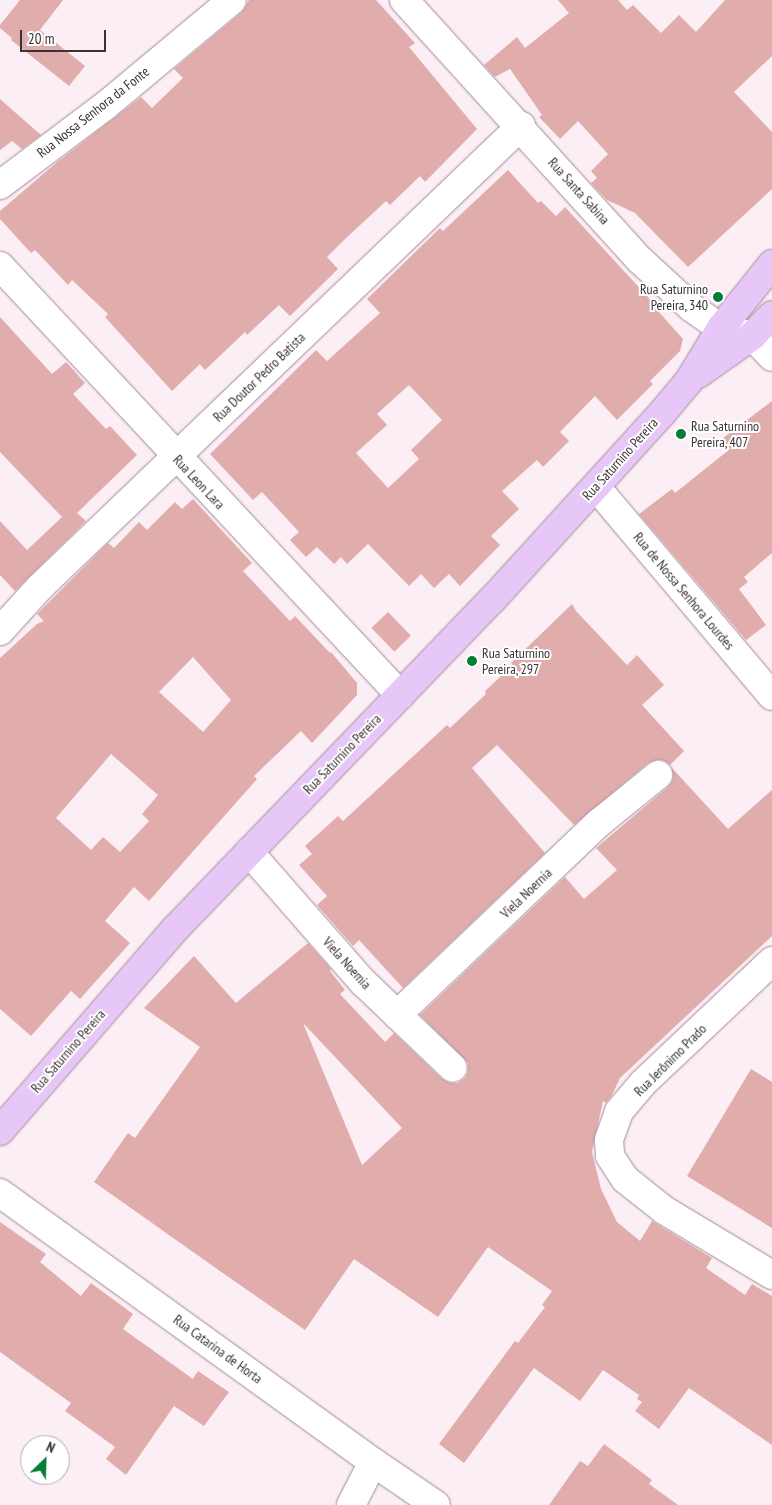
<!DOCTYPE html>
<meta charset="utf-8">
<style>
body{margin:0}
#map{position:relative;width:772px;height:1505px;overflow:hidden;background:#fceef5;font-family:"PT Sans Narrow",sans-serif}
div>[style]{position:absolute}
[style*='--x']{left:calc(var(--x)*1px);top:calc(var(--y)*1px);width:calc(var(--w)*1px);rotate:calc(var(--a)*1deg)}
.building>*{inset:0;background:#e1acac;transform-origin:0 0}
.roads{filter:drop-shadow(0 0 1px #a18b97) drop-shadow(0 0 1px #a18b97)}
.minor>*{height:28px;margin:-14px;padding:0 14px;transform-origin:14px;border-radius:14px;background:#fff}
.major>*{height:28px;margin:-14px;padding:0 14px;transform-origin:14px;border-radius:14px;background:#e6c7f7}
.dots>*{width:14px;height:14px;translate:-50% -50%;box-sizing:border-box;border:2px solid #fff;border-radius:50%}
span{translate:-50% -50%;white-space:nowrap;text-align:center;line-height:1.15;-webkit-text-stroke:4px #fff;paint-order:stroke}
.street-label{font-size:14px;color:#3b3236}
.poi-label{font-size:14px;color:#3b3236}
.right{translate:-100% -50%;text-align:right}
.left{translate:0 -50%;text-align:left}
.north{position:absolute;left:20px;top:1435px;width:50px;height:50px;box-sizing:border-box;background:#fff;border:1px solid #b1adaf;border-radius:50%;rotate:24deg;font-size:14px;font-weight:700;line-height:20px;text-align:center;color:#3b3236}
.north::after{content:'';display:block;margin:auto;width:18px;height:22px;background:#067d34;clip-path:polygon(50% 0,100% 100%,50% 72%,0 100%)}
.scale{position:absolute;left:20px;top:30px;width:86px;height:22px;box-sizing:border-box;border:2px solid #3b3236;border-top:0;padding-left:6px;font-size:15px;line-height:18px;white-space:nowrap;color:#3b3236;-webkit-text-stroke:4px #fff;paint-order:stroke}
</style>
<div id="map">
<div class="building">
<i style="clip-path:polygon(20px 0,63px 0,40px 30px,85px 66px,69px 86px,11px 40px,12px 38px,0 28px,0 25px)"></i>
<i style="clip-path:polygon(249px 0,376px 0,415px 43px,409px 47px,477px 129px,425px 182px,420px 176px,390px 205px,386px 201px,343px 241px,327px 257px,338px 269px,290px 316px,279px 305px,247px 335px,245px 332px,205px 370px,200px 364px,172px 391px,105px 317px,108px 314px,72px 280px,68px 285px,35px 250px,31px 253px,0 219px,0 211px,56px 163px,141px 97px,152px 108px,183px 78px,174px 69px,242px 12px)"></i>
<i style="clip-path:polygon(558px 0,618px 0,627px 10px,633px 5px,661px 33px,679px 15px,696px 32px,725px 0,772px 0,772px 56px,734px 92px,772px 132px,772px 189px,688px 267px,635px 213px,607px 200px,591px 183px,597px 178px,591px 171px,608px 154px,578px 121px,560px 139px,539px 117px,542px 115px,510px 69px,495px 77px,484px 65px,517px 37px,525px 48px,569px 13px)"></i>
<i style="clip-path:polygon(0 99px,41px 135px,22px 149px,12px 141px,0 150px)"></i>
<i style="clip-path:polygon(evenodd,508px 170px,538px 203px,541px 201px,556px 216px,565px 207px,658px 308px,657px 310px,683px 339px,680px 351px,650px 381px,653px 384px,617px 420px,595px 396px,560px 432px,569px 441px,543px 467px,537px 460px,502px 491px,519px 509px,491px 536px,500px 545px,460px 586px,449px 574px,434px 588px,421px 574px,409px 586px,368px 544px,347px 564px,341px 557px,334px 564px,317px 547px,306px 557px,290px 540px,299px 532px,262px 492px,253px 500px,210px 454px,316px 350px,327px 361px,380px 313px,367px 299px,440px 228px,443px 231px,508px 170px,409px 385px,442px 420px,411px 450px,419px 459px,388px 488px,356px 453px,387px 425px,377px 414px,409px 385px)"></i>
<i style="clip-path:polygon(0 317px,52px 374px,66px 362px,85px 383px,73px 394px,106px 429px,110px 426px,137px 455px,77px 513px,86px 521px,15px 591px,0 575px,0 521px,27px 550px,62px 517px,0 452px)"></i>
<i style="clip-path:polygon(772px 401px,772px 553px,744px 577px,748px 582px,739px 589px,766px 625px,746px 640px,639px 514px,672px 489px,675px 493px,730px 449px,722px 439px)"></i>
<i style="clip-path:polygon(evenodd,193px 499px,252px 563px,243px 571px,290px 621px,295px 616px,330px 653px,331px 652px,357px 683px,357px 695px,312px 743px,301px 731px,254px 776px,257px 779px,149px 901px,134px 887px,105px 921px,130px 943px,80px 999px,71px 991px,31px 1036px,0 1009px,0 658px,37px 624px,44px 621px,37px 614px,108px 543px,114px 548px,139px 522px,147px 530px,175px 502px,182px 509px,193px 499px,193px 657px,231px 700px,203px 732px,159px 692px,193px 657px,193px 499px,111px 754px,158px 795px,142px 814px,149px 821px,120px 852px,103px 837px,91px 850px,56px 818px,111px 754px)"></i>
<i style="clip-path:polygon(572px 604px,576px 611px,627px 665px,637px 655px,664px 685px,642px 705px,684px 751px,670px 765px,663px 760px,656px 760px,648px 763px,574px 825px,497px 745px,472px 768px,545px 853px,403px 988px,359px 940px,353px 946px,317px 905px,327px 896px,299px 865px,312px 854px,305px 846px,338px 816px,343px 821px,447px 725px,450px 728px,486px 694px,485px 691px,513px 665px,511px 663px)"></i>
<i style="left:388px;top:612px;width:33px;height:23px;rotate:46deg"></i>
<i style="clip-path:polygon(evenodd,672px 768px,728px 829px,772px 790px,772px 936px,620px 1078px,612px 1095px,606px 1103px,603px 1101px,592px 1152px,601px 1189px,617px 1222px,640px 1241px,652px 1221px,712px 1258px,706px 1268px,745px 1295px,752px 1284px,772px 1296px,772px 1445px,689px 1388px,659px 1429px,635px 1411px,642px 1402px,637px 1399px,639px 1395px,603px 1370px,580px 1401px,534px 1368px,464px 1463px,439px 1444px,515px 1341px,518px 1343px,545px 1307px,542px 1305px,552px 1291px,488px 1247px,438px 1317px,354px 1259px,305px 1330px,227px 1276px,94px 1182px,128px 1133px,135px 1138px,200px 1047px,144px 1008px,194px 956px,236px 1003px,308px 943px,331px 969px,330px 971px,345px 990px,340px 994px,385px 1042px,394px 1033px,442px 1079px,450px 1083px,458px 1083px,465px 1078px,468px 1072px,468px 1063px,420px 1015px,565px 877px,584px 899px,617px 870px,596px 848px,668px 787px,673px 780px,672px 768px,303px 1023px,402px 1128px,362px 1165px,303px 1023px)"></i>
<i style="clip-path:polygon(751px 1069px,772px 1082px,772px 1228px,687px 1176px)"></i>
<i style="clip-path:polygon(0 1222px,46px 1254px,40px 1262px,81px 1296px,91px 1283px,133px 1314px,123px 1329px,193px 1379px,198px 1371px,229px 1392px,204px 1426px,174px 1406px,126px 1475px,106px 1459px,115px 1447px,65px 1411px,71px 1403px,0 1352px)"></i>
<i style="clip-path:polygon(604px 1444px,652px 1480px,649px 1484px,678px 1505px,549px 1505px,580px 1461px,588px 1466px)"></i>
</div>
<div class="roads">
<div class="minor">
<i style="--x:404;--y:0;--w:351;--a:47.8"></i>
<i style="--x:640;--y:260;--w:71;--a:42.7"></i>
<i style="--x:692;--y:308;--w:35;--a:35"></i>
<i style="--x:721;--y:328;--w:32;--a:14"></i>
<i style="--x:752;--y:336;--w:29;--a:46"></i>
<i style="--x:0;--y:185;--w:131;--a:-37"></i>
<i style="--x:105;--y:106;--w:165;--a:-39.8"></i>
<i style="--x:0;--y:266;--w:587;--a:47"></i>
<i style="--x:596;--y:487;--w:273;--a:49.9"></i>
<i style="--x:0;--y:631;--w:58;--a:-47.8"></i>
<i style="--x:39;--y:588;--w:668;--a:-43.79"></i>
<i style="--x:249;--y:852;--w:173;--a:48.8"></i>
<i style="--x:363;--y:982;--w:124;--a:43.7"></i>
<i style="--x:772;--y:961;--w:178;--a:136.6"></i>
<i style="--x:643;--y:1083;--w:38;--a:130"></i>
<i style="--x:619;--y:1112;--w:30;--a:110"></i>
<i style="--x:609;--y:1140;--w:16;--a:86"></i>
<i style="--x:610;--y:1156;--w:27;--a:57"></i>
<i style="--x:625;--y:1179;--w:50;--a:38.5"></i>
<i style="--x:664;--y:1210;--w:126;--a:31"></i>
<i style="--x:397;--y:1015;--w:280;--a:-43.6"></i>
<i style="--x:600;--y:822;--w:75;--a:-39"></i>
<i style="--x:0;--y:1193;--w:460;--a:35.8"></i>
<i style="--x:373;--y:1462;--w:76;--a:34.3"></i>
<i style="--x:351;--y:1505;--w:48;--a:-62.9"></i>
</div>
<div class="major">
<i style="--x:698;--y:374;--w:66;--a:-35.1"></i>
<i style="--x:752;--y:336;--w:29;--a:-46"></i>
<i style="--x:0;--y:1131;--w:269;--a:-49.1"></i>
<i style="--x:176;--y:928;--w:455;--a:-46.1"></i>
<i style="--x:492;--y:600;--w:254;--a:-47.7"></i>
<i style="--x:663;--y:412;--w:40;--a:-50"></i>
<i style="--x:689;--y:381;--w:62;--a:-58.9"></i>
<i style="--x:721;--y:328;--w:82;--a:-51.4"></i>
</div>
</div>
<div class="dots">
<i style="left:718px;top:297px;background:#067d34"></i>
<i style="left:681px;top:434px;background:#067d34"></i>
<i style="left:472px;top:661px;background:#067d34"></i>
</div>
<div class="street-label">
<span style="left:93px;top:112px;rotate:-38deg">Rua Nossa Senhora da Fonte</span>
<span style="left:579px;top:191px;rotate:48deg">Rua Santa Sabina</span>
<span style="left:259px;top:377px;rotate:-44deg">Rua Doutor Pedro Batista</span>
<span style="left:620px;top:459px;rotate:-48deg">Rua Saturnino Pereira</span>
<span style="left:199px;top:482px;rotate:47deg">Rua Leon Lara</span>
<span style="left:684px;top:591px;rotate:50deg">Rua de Nossa Senhora Lourdes</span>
<span style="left:342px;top:754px;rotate:-46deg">Rua Saturnino Pereira</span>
<span style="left:526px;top:893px;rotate:-44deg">Viela Noernia</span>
<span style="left:347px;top:963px;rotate:48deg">Viela Noemia</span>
<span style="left:68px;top:1051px;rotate:-49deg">Rua Saturnino Pereira</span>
<span style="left:670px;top:1060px;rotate:-45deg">Rua Jerônimo Prado</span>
<span style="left:218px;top:1349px;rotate:36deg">Rua Catarina de Horta</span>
</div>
<div class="poi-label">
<span class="right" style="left:708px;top:297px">Rua Saturnino<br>Pereira, 340</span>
<span class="left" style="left:691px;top:434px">Rua Saturnino<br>Pereira, 407</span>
<span class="left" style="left:482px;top:661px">Rua Saturnino<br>Pereira, 297</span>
</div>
<div class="north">N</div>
<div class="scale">20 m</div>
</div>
